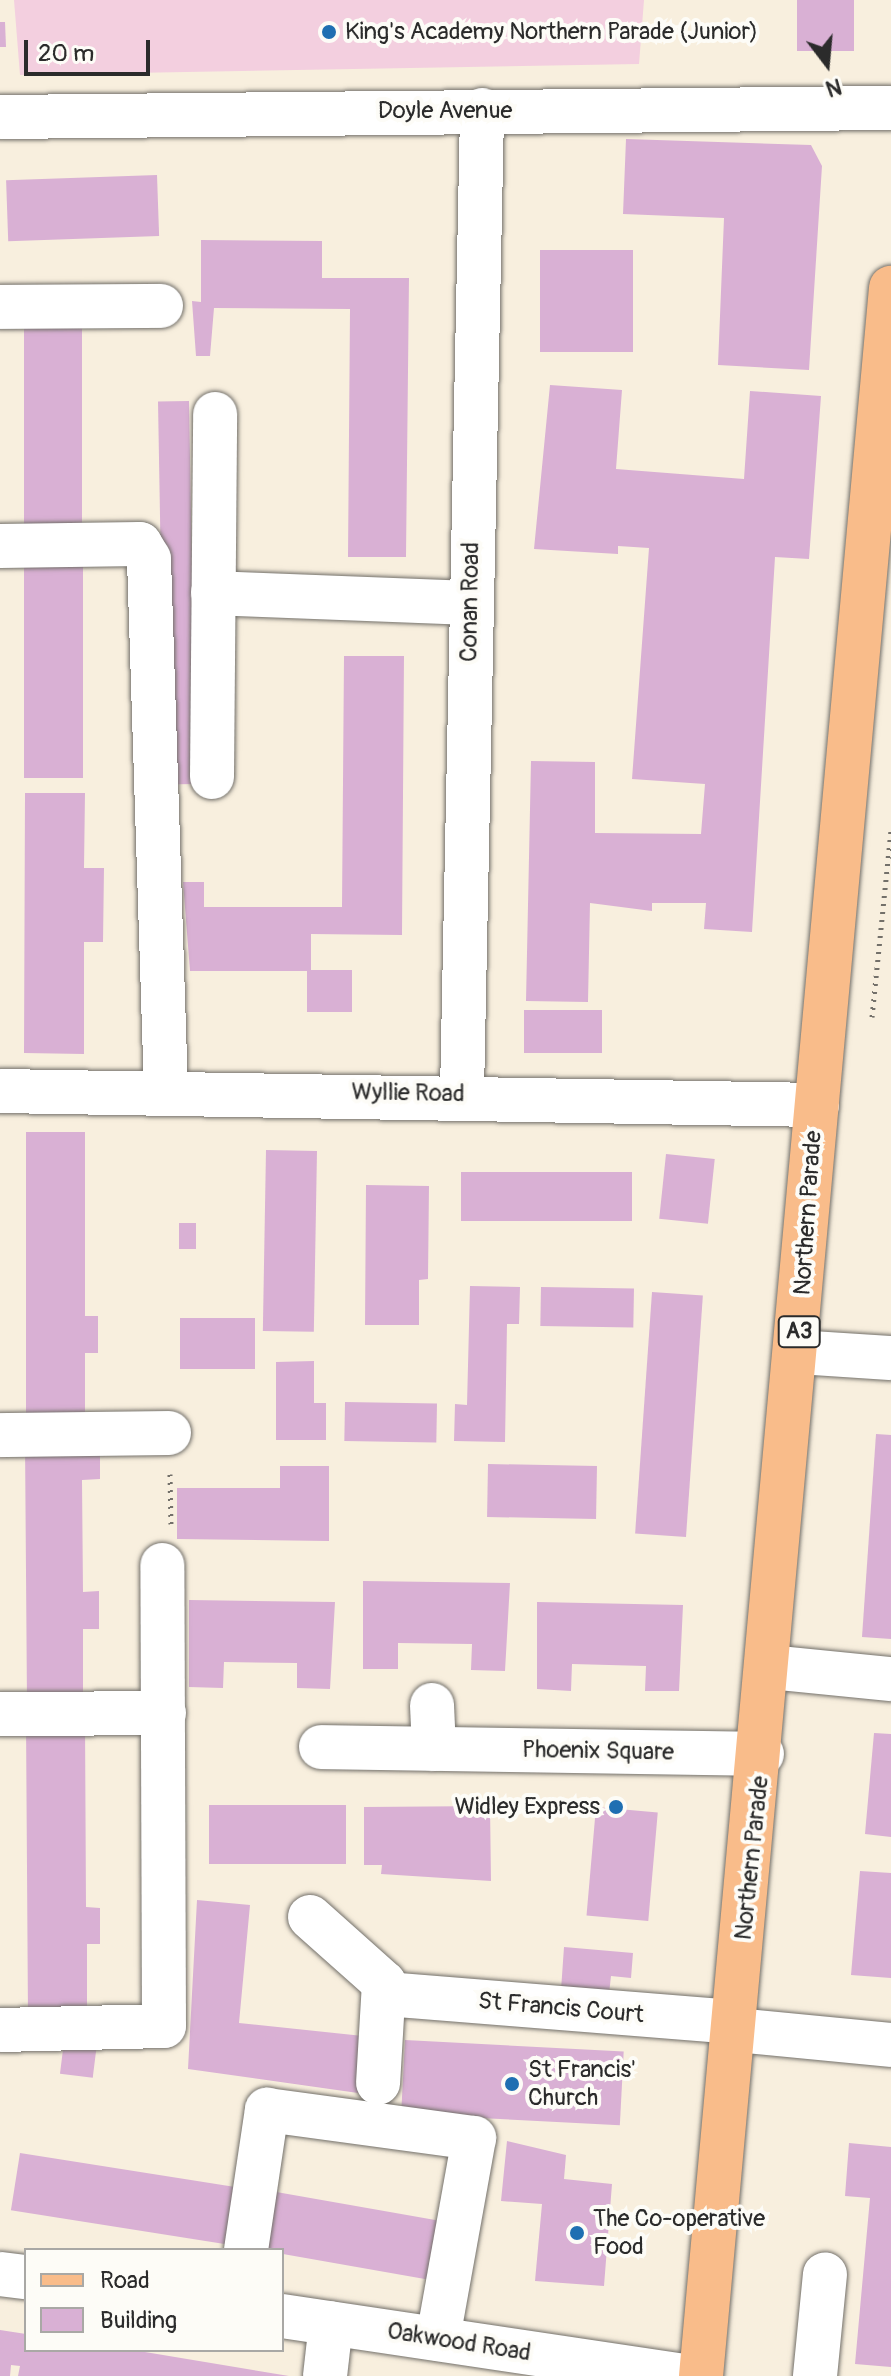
<!DOCTYPE html>
<style>
body{margin:0}
#map{position:relative;width:891px;height:2376px;overflow:hidden;background:#f8efde;font-family:Pangolin,sans-serif}
div>[style]{position:absolute}
[style*='--x']{left:calc(var(--x)*1px);top:calc(var(--y)*1px);width:calc(var(--w)*1px);rotate:calc(var(--a)*1deg)}
.built>*{inset:0;background:#f3cfdf}
.building>*{inset:0;background:#d9b0d4;transform-origin:0 0}
.path>*{height:5px;margin-top:-2.5px;transform-origin:0;background:repeating-linear-gradient(90deg,#73706a 0 2px,transparent 0 8px)}
.roads{filter:drop-shadow(0 0 2px #73706a) drop-shadow(0 0 2px #73706a)}
.minor>*{height:44px;margin:-22px;padding:0 22px;transform-origin:22px;border-radius:22px;background:#fff}
.major>*{height:44px;margin:-22px;padding:0 22px;transform-origin:22px;border-radius:22px;background:#f9bc8a}
.dots>*{width:22px;height:22px;translate:-50% -50%;box-sizing:border-box;border:4px solid #fdfcf7;border-radius:50%}
span{translate:-50% -50%;white-space:nowrap;text-align:center;line-height:1.15;-webkit-text-stroke:8px #fdfcf7;paint-order:stroke}
.shield-label span{padding:2px 6px;background:#fdfcf7;border:2px solid;border-radius:6px;-webkit-text-stroke-width:0}
.shield-label{font-size:22px;color:#2b2b2b;font-weight:700}
.poi-label{font-size:24px;color:#2b2b2b}
.left{translate:0 -50%;text-align:left}
.right{translate:-100% -50%;text-align:right}
.street-label{font-size:24px;color:#2b2b2b}
.legend{position:absolute;left:24px;top:2248px;width:260px;height:104px;box-sizing:border-box;background:#fdfcf7;border:2px solid #a9a8a5;margin:0;padding:10px 14px;list-style:none;font-size:24px;color:#2b2b2b}
.legend li{display:flex;align-items:center;gap:16px;height:40px}
.legend b{width:40px;border:2px solid #a9a8a5}
.north{position:absolute;left:787px;top:24px;width:80px;height:80px;-webkit-text-stroke:6px #fdfcf7;paint-order:stroke;rotate:164deg;font-size:22px;font-weight:700;line-height:32px;text-align:center;color:#2b2b2b}
.north::after{content:'';display:block;margin:auto;width:28px;height:36px;background:#2b2b2b;clip-path:polygon(50% 0,100% 100%,50% 72%,0 100%)}
.scale{position:absolute;left:24px;top:40px;width:126px;height:36px;box-sizing:border-box;border:4px solid #2b2b2b;border-top:0;padding-left:10px;font-size:24px;line-height:28px;white-space:nowrap;color:#2b2b2b;-webkit-text-stroke:6px #fdfcf7;paint-order:stroke}
</style>
<div id="map">
<div class="built">
<i style="clip-path:polygon(14px 0,644px 0,639px 64px,20px 75px)"></i>
</div>
<div class="building">
<i style="left:797px;top:0;width:57px;height:51px"></i>
<i style="clip-path:polygon(0 22px,5px 22px,6px 47px,0 47px)"></i>
<i style="clip-path:polygon(626px 139px,811px 145px,822px 166px,809px 370px,718px 365px,724px 218px,623px 214px)"></i>
<i style="left:157px;top:175px;width:61px;height:151px;rotate:88deg"></i>
<i style="clip-path:polygon(201px 240px,322px 241px,322px 278px,409px 278px,406px 557px,348px 557px,350px 309px,214px 308px,210px 356px,196px 356px,192px 301px,201px 302px)"></i>
<i style="left:540px;top:250px;width:93px;height:102px"></i>
<i style="left:82px;top:312px;width:227px;height:58px;rotate:90deg"></i>
<i style="clip-path:polygon(550px 385px,622px 390px,616px 469px,744px 479px,750px 391px,821px 396px,809px 559px,775px 557px,752px 932px,704px 929px,706px 903px,652px 903px,652px 911px,590px 903px,588px 1002px,526px 1001px,531px 761px,595px 762px,595px 833px,701px 834px,705px 784px,632px 779px,649px 548px,618px 546px,618px 554px,534px 549px)"></i>
<i style="left:189px;top:401px;width:383px;height:31px;rotate:89deg"></i>
<i style="left:24px;top:556px;width:59px;height:222px"></i>
<i style="clip-path:polygon(344px 656px,404px 656px,402px 935px,311px 934px,311px 970px,352px 970px,352px 1012px,307px 1012px,307px 971px,190px 971px,183px 882px,204px 882px,204px 907px,342px 907px)"></i>
<i style="clip-path:polygon(25px 793px,85px 793px,84px 868px,104px 868px,103px 942px,84px 942px,84px 1054px,24px 1053px)"></i>
<i style="left:524px;top:1010px;width:78px;height:43px"></i>
<i style="clip-path:polygon(26px 1132px,85px 1132px,85px 1316px,98px 1316px,98px 1353px,85px 1353px,85px 1427px,26px 1427px)"></i>
<i style="left:266px;top:1150px;width:51px;height:181px;rotate:1deg"></i>
<i style="left:666px;top:1154px;width:49px;height:65px;rotate:6deg"></i>
<i style="left:461px;top:1172px;width:171px;height:49px"></i>
<i style="clip-path:polygon(366px 1185px,429px 1186px,428px 1279px,419px 1280px,419px 1325px,365px 1325px)"></i>
<i style="left:179px;top:1223px;width:17px;height:26px"></i>
<i style="clip-path:polygon(470px 1286px,520px 1287px,519px 1324px,507px 1324px,505px 1442px,454px 1441px,455px 1404px,467px 1405px)"></i>
<i style="left:541px;top:1287px;width:93px;height:39px;rotate:1deg"></i>
<i style="left:652px;top:1292px;width:51px;height:242px;rotate:4deg"></i>
<i style="left:180px;top:1318px;width:75px;height:51px"></i>
<i style="clip-path:polygon(314px 1361px,314px 1403px,326px 1403px,326px 1440px,276px 1440px,276px 1362px)"></i>
<i style="left:345px;top:1402px;width:92px;height:39px;rotate:1deg"></i>
<i style="clip-path:polygon(876px 1434px,891px 1435px,891px 1639px,862px 1637px)"></i>
<i style="clip-path:polygon(25px 1442px,100px 1442px,100px 1479px,82px 1480px,83px 1592px,99px 1591px,99px 1629px,83px 1629px,83px 1704px,27px 1704px)"></i>
<i style="left:488px;top:1464px;width:109px;height:53px;rotate:1deg"></i>
<i style="clip-path:polygon(280px 1466px,329px 1466px,329px 1541px,177px 1539px,177px 1488px,280px 1488px)"></i>
<i style="clip-path:polygon(363px 1581px,510px 1583px,505px 1671px,471px 1670px,472px 1644px,398px 1643px,398px 1669px,363px 1669px)"></i>
<i style="clip-path:polygon(189px 1600px,335px 1602px,330px 1689px,297px 1688px,297px 1663px,224px 1662px,223px 1688px,189px 1687px)"></i>
<i style="clip-path:polygon(537px 1602px,683px 1605px,679px 1691px,645px 1691px,646px 1666px,572px 1664px,571px 1691px,537px 1689px)"></i>
<i style="clip-path:polygon(26px 1721px,85px 1721px,86px 1907px,100px 1908px,100px 1944px,87px 1944px,87px 2018px,28px 2018px)"></i>
<i style="clip-path:polygon(874px 1733px,891px 1734px,891px 1837px,865px 1834px)"></i>
<i style="left:209px;top:1805px;width:137px;height:59px"></i>
<i style="clip-path:polygon(490px 1806px,491px 1881px,381px 1874px,382px 1865px,364px 1865px,364px 1807px)"></i>
<i style="left:596px;top:1807px;width:62px;height:109px;rotate:5deg"></i>
<i style="clip-path:polygon(860px 1871px,891px 1873px,891px 1978px,851px 1975px)"></i>
<i style="clip-path:polygon(197px 1900px,250px 1905px,239px 2023px,363px 2036px,358px 2093px,188px 2069px)"></i>
<i style="clip-path:polygon(564px 1947px,633px 1953px,631px 1978px,611px 1976px,609px 1994px,561px 1990px)"></i>
<i style="left:65px;top:2033px;width:33px;height:41px;rotate:7deg"></i>
<i style="left:405px;top:2040px;width:219px;height:74px;rotate:3deg"></i>
<i style="clip-path:polygon(507px 2141px,566px 2155px,564px 2179px,612px 2184px,604px 2286px,535px 2281px,542px 2204px,501px 2201px)"></i>
<i style="clip-path:polygon(849px 2143px,891px 2147px,891px 2367px,855px 2364px,870px 2198px,845px 2196px)"></i>
<i style="left:20px;top:2153px;width:229px;height:58px;rotate:9deg"></i>
<i style="left:265px;top:2190px;width:193px;height:60px;rotate:10deg"></i>
<i style="clip-path:polygon(0 2330px,26px 2334px,26px 2350px,133px 2350px,289px 2376px,18px 2376px,20px 2366px,11px 2365px,10px 2376px,0 2376px)"></i>
</div>
<div class="path">
<i style="--x:872;--y:1017;--w:187;--a:-84.2"></i>
<i style="--x:170;--y:1474;--w:50;--a:88.9"></i>
</div>
<div class="roads">
<div class="minor">
<i style="--x:0;--y:117;--w:891;--a:-0.58"></i>
<i style="--x:0;--y:307;--w:161;--a:-0.4"></i>
<i style="--x:0;--y:546;--w:140;--a:-0.8"></i>
<i style="--x:140;--y:544;--w:17;--a:59"></i>
<i style="--x:149;--y:559;--w:532;--a:88.17"></i>
<i style="--x:213;--y:593;--w:256;--a:2.2"></i>
<i style="--x:212;--y:777;--w:363;--a:-89.5"></i>
<i style="--x:0;--y:1091;--w:817;--a:0.98"></i>
<i style="--x:462;--y:1093;--w:983;--a:-88.83"></i>
<i style="--x:798;--y:1352;--w:93;--a:3.7"></i>
<i style="--x:0;--y:1435;--w:169;--a:-0.7"></i>
<i style="--x:770;--y:1667;--w:122;--a:5.7"></i>
<i style="--x:432;--y:1705;--w:44;--a:87.4"></i>
<i style="--x:0;--y:1714;--w:164;--a:-0.3"></i>
<i style="--x:321;--y:1747;--w:441;--a:0.9"></i>
<i style="--x:310;--y:1917;--w:99;--a:41.7"></i>
<i style="--x:384;--y:1983;--w:100;--a:93.4"></i>
<i style="--x:386;--y:1994;--w:351;--a:4.6"></i>
<i style="--x:0;--y:2030;--w:164;--a:-1.4"></i>
<i style="--x:164;--y:2026;--w:461;--a:-90.2"></i>
<i style="--x:736;--y:2030;--w:156;--a:5.5"></i>
<i style="--x:246;--y:2250;--w:142;--a:-81.5"></i>
<i style="--x:267;--y:2110;--w:209;--a:7.7"></i>
<i style="--x:474;--y:2138;--w:204;--a:100.2"></i>
<i style="--x:0;--y:2274;--w:26;--a:7"></i>
<i style="--x:282;--y:2316;--w:405;--a:8.5"></i>
<i style="--x:325;--y:2376;--w:53;--a:-83.5"></i>
<i style="--x:815;--y:2376;--w:102;--a:-84.4"></i>
</div>
<div class="major">
<i style="--x:701;--y:2376;--w:2097;--a:-84.8"></i>
</div>
</div>
<div class="dots">
<i style="left:329px;top:32px;background:#1f6fb2"></i>
<i style="left:616px;top:1807px;background:#1f6fb2"></i>
<i style="left:512px;top:2084px;background:#1f6fb2"></i>
<i style="left:577px;top:2233px;background:#1f6fb2"></i>
</div>
<div class="shield-label">
<span style="left:799px;top:1332px">A3</span>
</div>
<div class="poi-label">
<span class="left" style="left:345px;top:32px">King's Academy Northern Parade (Junior)</span>
<span class="right" style="left:600px;top:1807px">Widley Express</span>
<span class="left" style="left:528px;top:2084px">St Francis'<br>Church</span>
<span class="left" style="left:593px;top:2233px">The Co-operative<br>Food</span>
</div>
<div class="street-label">
<span style="left:445px;top:111px">Doyle Avenue</span>
<span style="left:470px;top:602px;rotate:-89deg">Conan Road</span>
<span style="left:408px;top:1093px;rotate:1deg">Wyllie Road</span>
<span style="left:808px;top:1213px;rotate:-86deg">Northern Parade</span>
<span style="left:598px;top:1751px;rotate:1deg">Phoenix Square</span>
<span style="left:752px;top:1858px;rotate:-84deg">Northern Parade</span>
<span style="left:561px;top:2008px;rotate:5deg">St Francis Court</span>
<span style="left:459px;top:2342px;rotate:9deg">Oakwood Road</span>
</div>
<ul class="legend">
<li><b style="height:10px;background:#f9bc8a"></b>Road</li>
<li><b style="height:22px;background:#d9b0d4"></b>Building</li>
</ul>
<div class="north">N</div>
<div class="scale">20 m</div>
</div>
